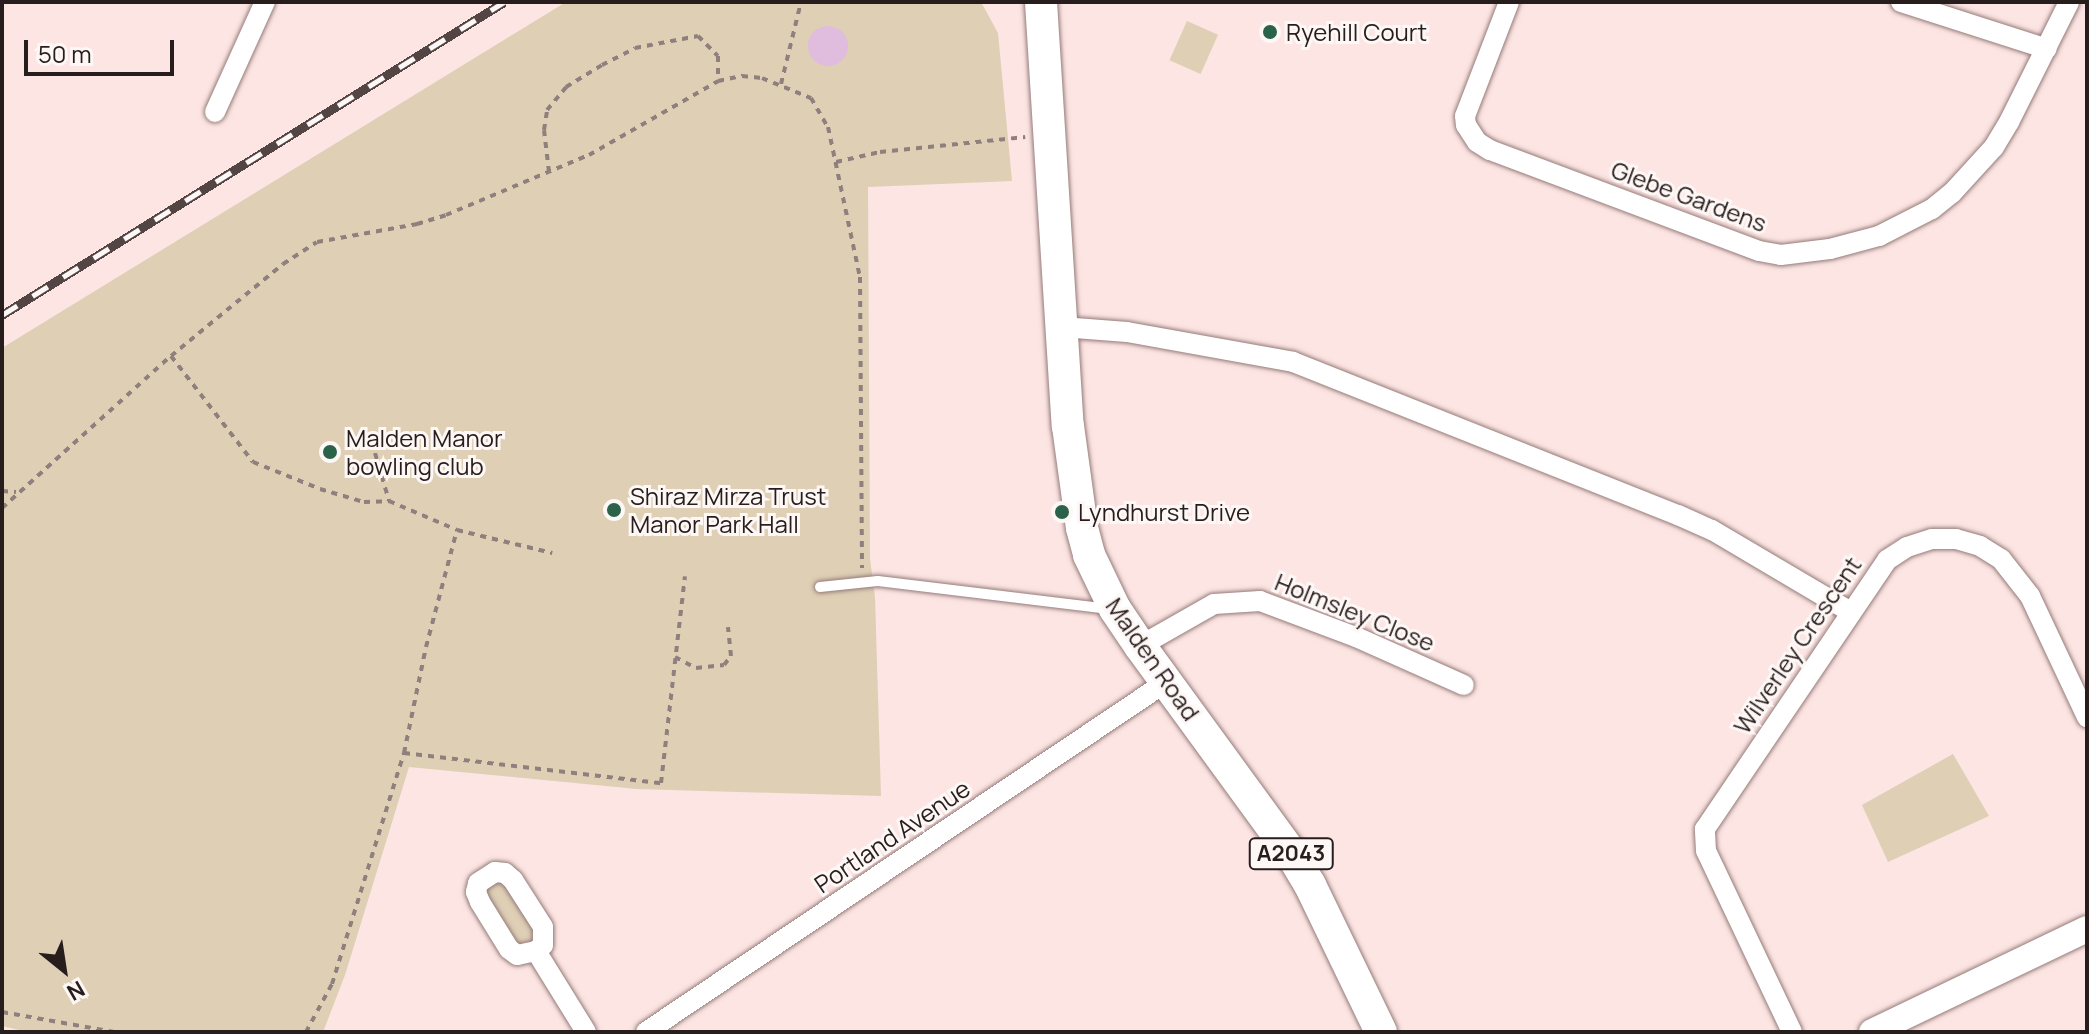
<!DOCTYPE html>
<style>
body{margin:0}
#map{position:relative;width:2089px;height:1034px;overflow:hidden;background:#fce5e3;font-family:Manrope,sans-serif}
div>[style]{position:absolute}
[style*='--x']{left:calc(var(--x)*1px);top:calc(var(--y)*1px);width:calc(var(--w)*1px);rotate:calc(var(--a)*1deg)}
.green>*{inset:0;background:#decfb5;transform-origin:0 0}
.water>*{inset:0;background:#e0bcde}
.round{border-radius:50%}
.path>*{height:4px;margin-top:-2px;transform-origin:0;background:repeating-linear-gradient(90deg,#8f7f7d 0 6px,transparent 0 12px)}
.roads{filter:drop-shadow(0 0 2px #957b79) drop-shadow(0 0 2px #957b79)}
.service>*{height:10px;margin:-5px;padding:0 5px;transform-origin:5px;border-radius:5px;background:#fff}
.minor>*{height:20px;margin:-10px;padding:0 10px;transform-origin:10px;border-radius:10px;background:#fff}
.tertiary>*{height:26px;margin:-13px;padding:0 13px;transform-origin:13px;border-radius:13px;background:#fff}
.primary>*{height:32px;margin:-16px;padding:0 16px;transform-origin:16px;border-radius:16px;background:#fff}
.rail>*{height:9px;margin-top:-4.5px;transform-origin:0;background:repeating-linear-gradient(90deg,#fdf7f6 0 18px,#524544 0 36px);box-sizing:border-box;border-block:2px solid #524544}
.dots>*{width:22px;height:22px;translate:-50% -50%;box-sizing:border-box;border:4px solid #fdf7f6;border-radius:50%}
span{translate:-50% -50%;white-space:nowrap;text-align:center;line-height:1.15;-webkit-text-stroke:6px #fdf7f6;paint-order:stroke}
.shield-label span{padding:2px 6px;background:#fdf7f6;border:2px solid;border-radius:6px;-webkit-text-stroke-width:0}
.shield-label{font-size:22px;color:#271d1c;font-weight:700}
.poi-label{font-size:24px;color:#271d1c}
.left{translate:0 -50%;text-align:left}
.street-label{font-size:24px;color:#271d1c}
.frame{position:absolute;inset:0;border:4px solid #271d1c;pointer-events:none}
.north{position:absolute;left:24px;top:930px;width:80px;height:80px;-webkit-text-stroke:6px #fdf7f6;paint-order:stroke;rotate:150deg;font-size:22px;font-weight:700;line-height:32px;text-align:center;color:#271d1c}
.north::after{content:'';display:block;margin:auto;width:28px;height:36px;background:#271d1c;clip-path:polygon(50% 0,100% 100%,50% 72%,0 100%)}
.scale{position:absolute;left:24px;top:40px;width:150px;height:36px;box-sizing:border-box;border:4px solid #271d1c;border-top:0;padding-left:10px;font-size:24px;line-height:28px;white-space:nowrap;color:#271d1c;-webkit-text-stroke:6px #fdf7f6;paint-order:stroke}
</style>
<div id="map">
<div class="green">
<i style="clip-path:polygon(566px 2px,981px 2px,998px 33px,1012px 181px,868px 187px,870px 559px,875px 597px,881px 796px,637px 789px,409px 767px,345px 975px,323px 1032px,28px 1032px,2px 1026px,2px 348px)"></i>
<i style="left:1187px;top:21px;width:34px;height:43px;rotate:24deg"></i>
<i style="clip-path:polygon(1953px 754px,1989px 816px,1888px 862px,1862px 805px)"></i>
<i style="clip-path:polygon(497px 880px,505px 885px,533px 928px,532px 941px,518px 944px,485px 893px,487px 884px)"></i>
</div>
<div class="water">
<i class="round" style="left:808px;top:26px;width:40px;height:40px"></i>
</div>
<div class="path">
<i style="--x:781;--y:84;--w:84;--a:-76.3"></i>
<i style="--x:836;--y:162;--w:45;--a:-12.8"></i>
<i style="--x:880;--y:152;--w:146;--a:-5.9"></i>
<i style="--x:549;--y:172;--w:42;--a:-96.8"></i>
<i style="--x:544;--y:130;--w:20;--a:-81"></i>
<i style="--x:547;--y:110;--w:30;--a:-50"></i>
<i style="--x:566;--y:87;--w:42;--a:-31.4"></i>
<i style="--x:602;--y:65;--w:37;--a:-27"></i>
<i style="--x:635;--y:48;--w:64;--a:-10.8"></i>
<i style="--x:698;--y:36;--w:28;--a:45"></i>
<i style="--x:718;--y:56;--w:24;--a:90"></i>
<i style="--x:171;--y:356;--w:134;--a:52.3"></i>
<i style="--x:253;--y:462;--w:72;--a:21.9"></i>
<i style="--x:320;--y:489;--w:46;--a:16.5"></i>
<i style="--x:364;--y:502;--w:25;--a:-2"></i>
<i style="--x:375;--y:453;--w:50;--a:73.7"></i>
<i style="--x:389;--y:501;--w:74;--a:23.1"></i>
<i style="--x:457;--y:530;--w:98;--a:13.6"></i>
<i style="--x:2;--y:491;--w:14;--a:4"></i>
<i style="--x:2;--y:508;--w:227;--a:-42"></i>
<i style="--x:171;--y:356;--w:145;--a:-39.4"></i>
<i style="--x:283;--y:264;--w:40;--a:-32.9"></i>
<i style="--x:317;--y:242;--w:102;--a:-10.2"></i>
<i style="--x:417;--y:224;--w:30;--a:-17"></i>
<i style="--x:446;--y:215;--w:155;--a:-22.8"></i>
<i style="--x:589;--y:155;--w:149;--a:-29.8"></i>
<i style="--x:718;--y:81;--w:25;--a:-12"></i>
<i style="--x:742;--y:76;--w:20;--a:6"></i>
<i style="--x:762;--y:78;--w:53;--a:22.2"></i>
<i style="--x:811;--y:98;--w:34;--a:60"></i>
<i style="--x:828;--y:127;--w:153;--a:78"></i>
<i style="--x:860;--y:277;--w:291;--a:89.6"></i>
<i style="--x:675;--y:657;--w:24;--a:28"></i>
<i style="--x:696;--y:668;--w:28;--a:-6"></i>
<i style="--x:724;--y:665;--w:11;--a:-52"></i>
<i style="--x:731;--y:656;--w:29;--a:-96"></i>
<i style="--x:404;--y:753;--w:259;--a:6.7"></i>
<i style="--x:661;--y:783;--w:208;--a:-83.4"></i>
<i style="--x:2;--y:1012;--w:114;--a:10.1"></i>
<i style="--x:306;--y:1032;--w:55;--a:-61.6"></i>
<i style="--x:332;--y:984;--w:242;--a:-72.7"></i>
<i style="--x:404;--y:753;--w:108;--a:-78.3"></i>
<i style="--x:426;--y:647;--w:121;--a:-75.2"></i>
</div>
<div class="roads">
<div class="service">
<i style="--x:820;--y:587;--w:58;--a:-5.9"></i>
<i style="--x:878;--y:581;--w:233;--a:6.9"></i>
</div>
<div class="minor">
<i style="--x:1509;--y:2;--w:122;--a:111.1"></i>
<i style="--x:1465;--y:116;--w:9;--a:84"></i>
<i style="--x:1466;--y:125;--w:20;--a:57"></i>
<i style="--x:1477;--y:142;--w:15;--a:32"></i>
<i style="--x:1490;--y:150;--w:287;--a:20.6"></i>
<i style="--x:1759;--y:251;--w:22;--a:10"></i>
<i style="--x:1781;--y:255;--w:49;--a:-7"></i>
<i style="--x:1830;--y:249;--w:51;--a:-14.9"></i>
<i style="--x:1879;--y:236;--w:59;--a:-27"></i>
<i style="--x:1932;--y:209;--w:26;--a:-39"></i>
<i style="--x:1952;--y:193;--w:62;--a:-47.6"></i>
<i style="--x:1994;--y:147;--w:29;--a:-59"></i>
<i style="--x:2009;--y:122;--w:134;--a:-63.4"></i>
<i style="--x:1901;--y:2;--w:153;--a:17.8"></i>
<i style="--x:215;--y:112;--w:121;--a:-65.6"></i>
<i style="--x:1062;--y:327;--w:65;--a:4.4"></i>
<i style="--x:1127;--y:332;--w:169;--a:10.2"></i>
<i style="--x:1293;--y:362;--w:414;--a:21.7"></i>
<i style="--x:1678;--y:515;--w:37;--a:24"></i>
<i style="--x:1712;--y:530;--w:159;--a:30.6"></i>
<i style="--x:1140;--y:646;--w:85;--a:-29.6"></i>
<i style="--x:1214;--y:604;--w:46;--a:-3.7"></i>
<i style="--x:1260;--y:601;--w:103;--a:20.6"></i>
<i style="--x:1356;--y:637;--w:118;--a:24"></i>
<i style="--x:495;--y:872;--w:10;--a:6"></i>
<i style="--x:505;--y:873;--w:11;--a:41"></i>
<i style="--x:513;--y:880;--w:56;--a:57.4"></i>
<i style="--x:543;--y:927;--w:18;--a:90"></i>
<i style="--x:543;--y:945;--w:9;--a:139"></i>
<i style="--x:536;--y:951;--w:19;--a:168"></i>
<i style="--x:517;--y:955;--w:10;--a:-143"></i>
<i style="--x:509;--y:949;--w:55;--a:-121.7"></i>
<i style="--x:480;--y:902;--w:11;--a:-112"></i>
<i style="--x:476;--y:892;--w:9;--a:-77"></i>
<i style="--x:478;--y:883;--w:20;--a:-33"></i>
<i style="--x:536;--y:951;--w:95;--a:58.3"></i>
<i style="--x:646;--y:1032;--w:627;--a:-33.94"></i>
<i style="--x:1792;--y:1032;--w:200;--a:-115.4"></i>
<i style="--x:1706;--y:851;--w:22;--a:-93"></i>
<i style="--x:1705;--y:829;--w:325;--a:-55.9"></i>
<i style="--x:1887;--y:560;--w:24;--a:-33"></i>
<i style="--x:1907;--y:547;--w:26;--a:-18"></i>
<i style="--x:1932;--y:539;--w:24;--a:0"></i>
<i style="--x:1956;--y:539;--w:25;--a:16"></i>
<i style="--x:1980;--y:546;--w:25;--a:32"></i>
<i style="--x:2001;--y:559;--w:47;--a:51.9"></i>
<i style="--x:2030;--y:596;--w:134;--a:64.8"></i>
</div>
<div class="tertiary">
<i style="--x:1872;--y:1032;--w:238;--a:-25.6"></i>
</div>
<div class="primary">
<i style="--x:1041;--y:2;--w:425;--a:86.4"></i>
<i style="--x:1068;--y:426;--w:103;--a:82.2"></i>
<i style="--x:1082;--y:528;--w:28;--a:75"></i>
<i style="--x:1089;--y:555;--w:60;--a:64.3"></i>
<i style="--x:1115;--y:609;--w:45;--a:56"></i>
<i style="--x:1140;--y:646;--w:253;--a:53.9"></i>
<i style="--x:1289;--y:850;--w:41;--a:59"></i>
<i style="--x:1310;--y:885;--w:163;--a:64.2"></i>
</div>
</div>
<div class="rail">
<i style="--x:2;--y:315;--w:592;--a:-31.94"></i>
</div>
<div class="dots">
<i style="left:1270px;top:32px;background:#2a624a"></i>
<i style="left:330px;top:452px;background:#2a624a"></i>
<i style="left:614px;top:510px;background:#2a624a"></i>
<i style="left:1062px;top:512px;background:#2a624a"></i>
</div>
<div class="shield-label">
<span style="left:1291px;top:854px">A2043</span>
</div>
<div class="poi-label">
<span class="left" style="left:1286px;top:32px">Ryehill Court</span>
<span class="left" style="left:346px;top:452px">Malden Manor<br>bowling club</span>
<span class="left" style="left:630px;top:510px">Shiraz Mirza Trust<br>Manor Park Hall</span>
<span class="left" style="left:1078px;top:512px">Lyndhurst Drive</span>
</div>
<div class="street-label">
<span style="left:1689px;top:196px;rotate:20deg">Glebe Gardens</span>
<span style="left:1355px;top:612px;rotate:22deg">Holmsley Close</span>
<span style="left:1797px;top:645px;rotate:-56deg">Wilverley Crescent</span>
<span style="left:1153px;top:659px;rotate:55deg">Malden Road</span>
<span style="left:892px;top:836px;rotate:-34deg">Portland Avenue</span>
</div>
<div class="frame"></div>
<div class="north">N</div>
<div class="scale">50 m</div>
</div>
